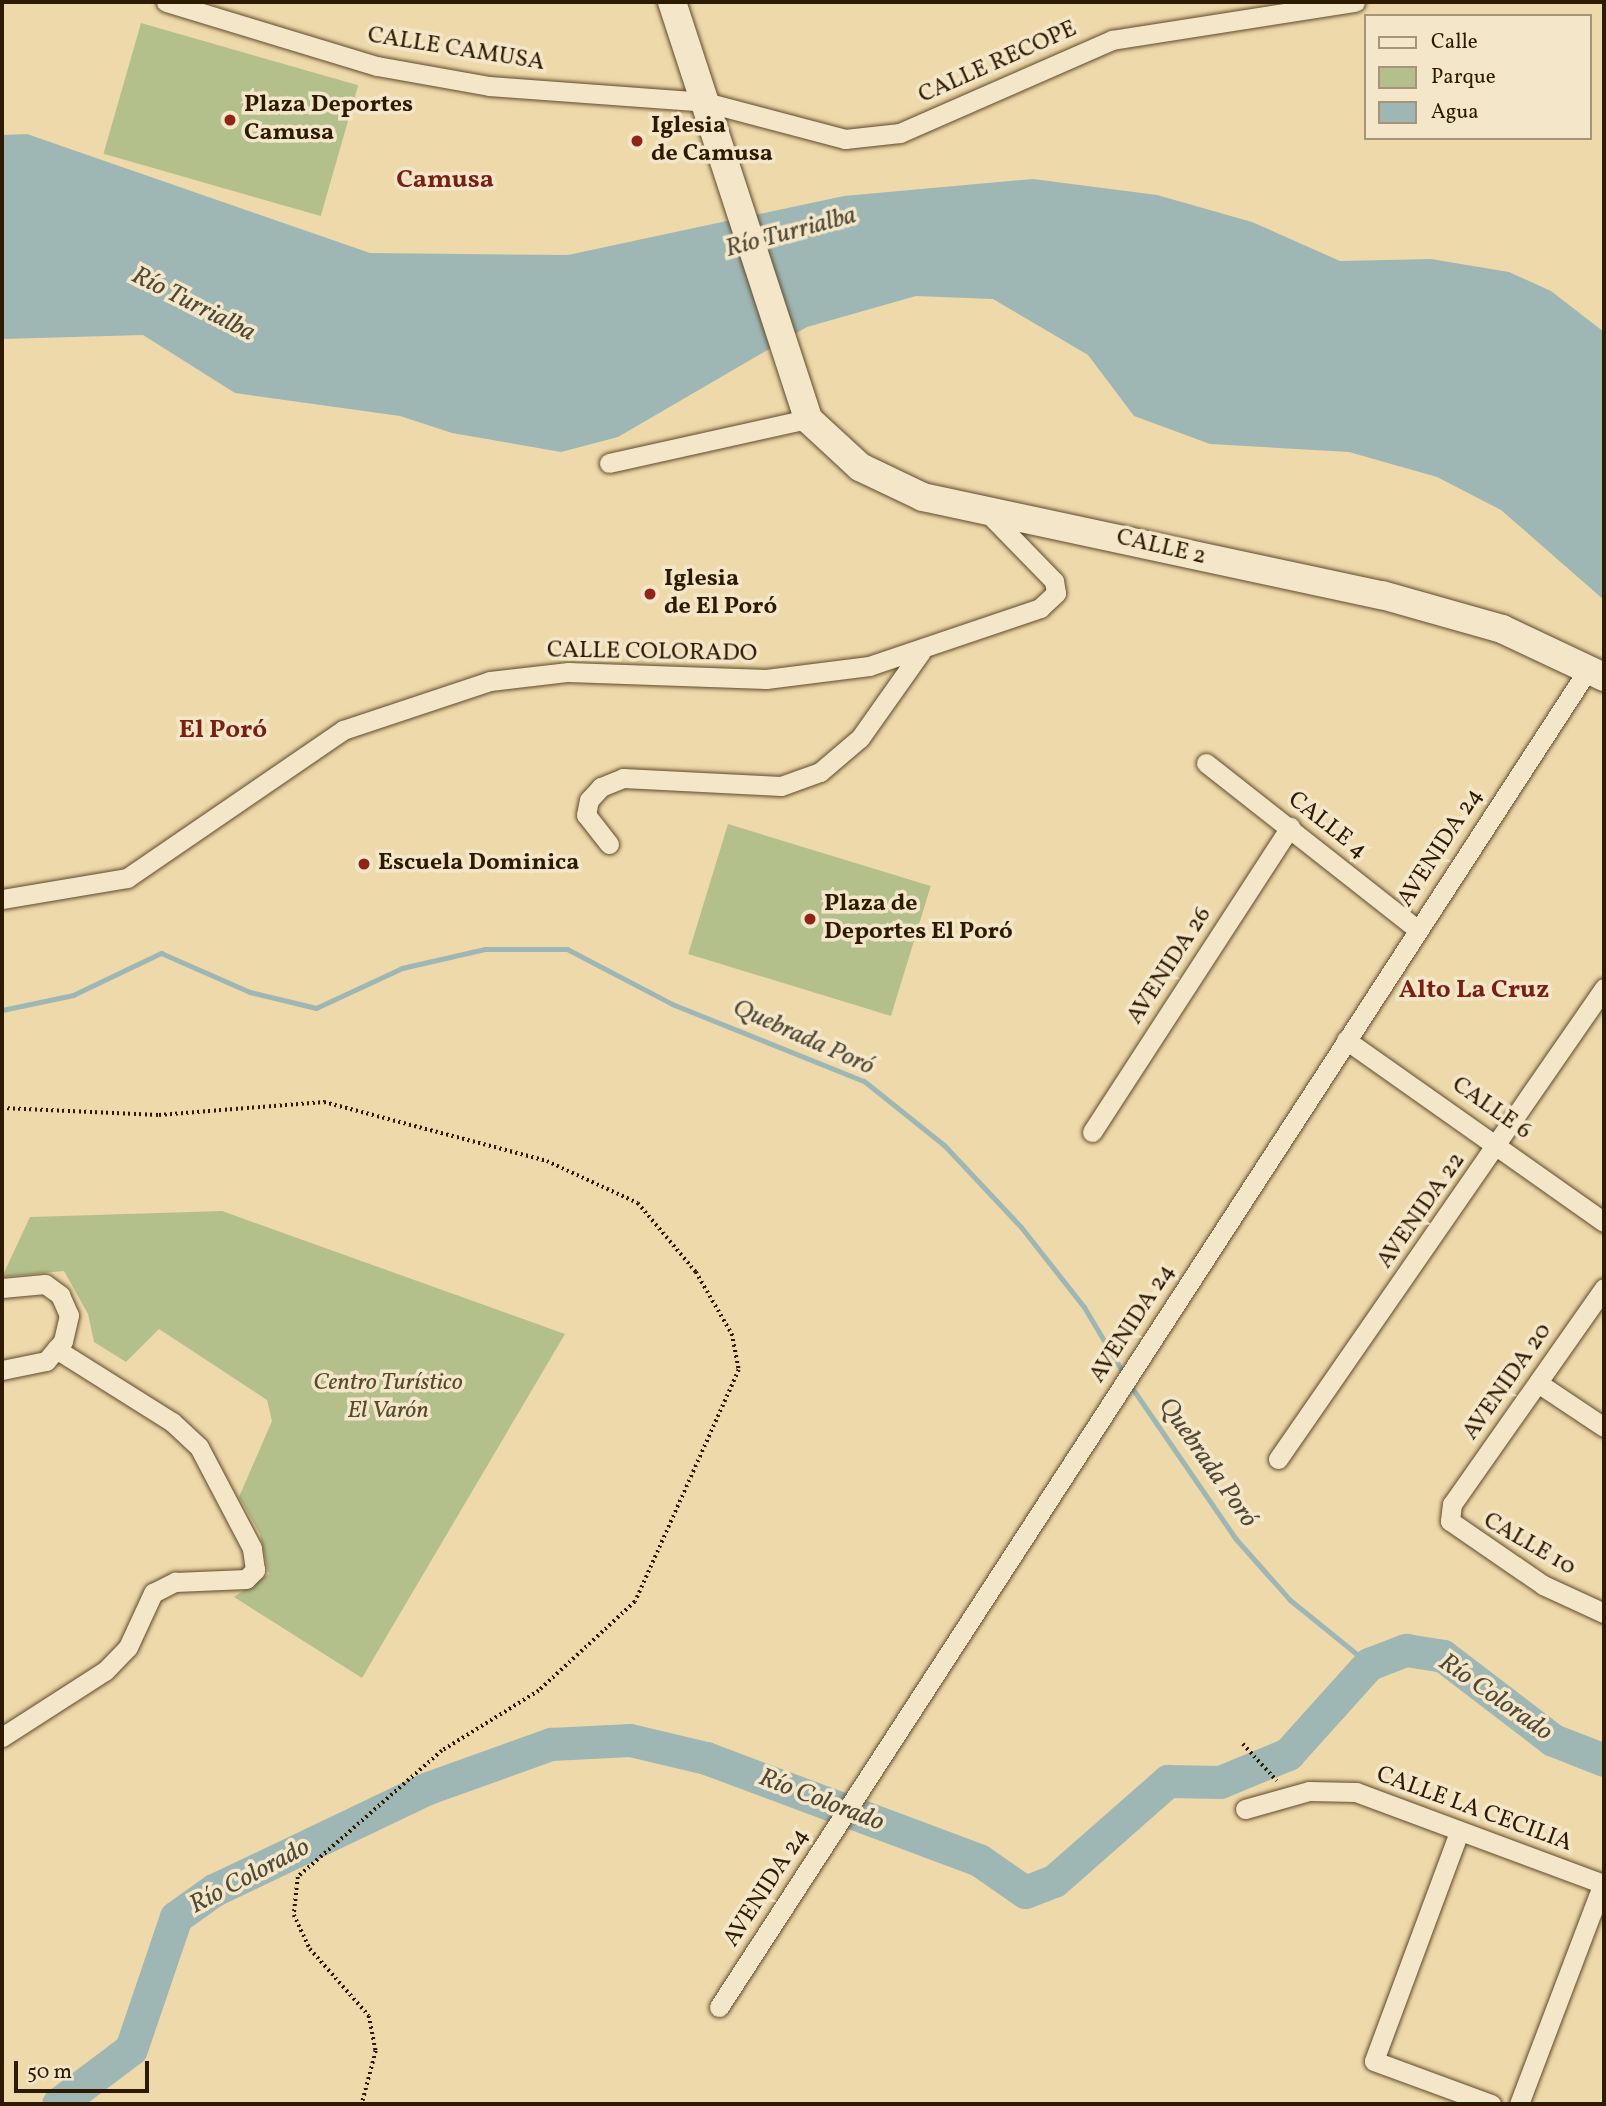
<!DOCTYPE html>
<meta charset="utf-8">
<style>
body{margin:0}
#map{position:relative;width:1606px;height:2106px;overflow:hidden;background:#eed9aa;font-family:Vollkorn,serif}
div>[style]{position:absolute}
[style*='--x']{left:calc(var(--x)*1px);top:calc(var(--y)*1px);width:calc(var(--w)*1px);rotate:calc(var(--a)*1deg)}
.green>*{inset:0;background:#b4c08c;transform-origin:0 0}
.water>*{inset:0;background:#9eb7b4}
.stream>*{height:5px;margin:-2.5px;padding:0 2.5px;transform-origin:2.5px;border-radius:2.5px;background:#9eb7b4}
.river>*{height:33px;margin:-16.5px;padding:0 16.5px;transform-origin:16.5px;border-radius:16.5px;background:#9eb7b4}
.path>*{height:3.5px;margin-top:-1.75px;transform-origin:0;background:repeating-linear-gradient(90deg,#2e1a00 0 2px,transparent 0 5.5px)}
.roads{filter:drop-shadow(0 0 2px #5e4a2a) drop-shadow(0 0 2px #5e4a2a)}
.street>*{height:19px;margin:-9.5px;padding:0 9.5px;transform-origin:9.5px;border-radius:9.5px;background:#f4e6c8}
.secondary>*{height:28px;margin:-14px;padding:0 14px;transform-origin:14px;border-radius:14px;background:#f4e6c8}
.dots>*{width:19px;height:19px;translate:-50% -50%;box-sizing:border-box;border:4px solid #f4e6c8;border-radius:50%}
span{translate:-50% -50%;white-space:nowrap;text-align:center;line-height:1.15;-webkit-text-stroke:7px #f4e6c8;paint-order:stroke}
.street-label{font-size:24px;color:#2e1a00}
.poi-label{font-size:24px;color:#2e1a00;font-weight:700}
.left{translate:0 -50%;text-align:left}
.park-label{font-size:24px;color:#564c2a;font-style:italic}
.neighbourhood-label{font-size:26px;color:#7a1f14;font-weight:700}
.water-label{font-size:26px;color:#504936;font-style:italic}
.frame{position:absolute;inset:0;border:4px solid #2e1a00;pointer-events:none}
.legend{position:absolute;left:1364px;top:14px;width:228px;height:126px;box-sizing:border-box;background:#f4e6c8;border:2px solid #a59478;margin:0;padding:9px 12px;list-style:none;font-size:21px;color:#2e1a00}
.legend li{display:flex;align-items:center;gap:14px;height:35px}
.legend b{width:35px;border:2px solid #a59478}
.scale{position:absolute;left:14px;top:2061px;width:135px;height:32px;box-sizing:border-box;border:4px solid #2e1a00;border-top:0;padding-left:9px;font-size:21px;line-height:24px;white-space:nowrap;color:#2e1a00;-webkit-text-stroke:5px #f4e6c8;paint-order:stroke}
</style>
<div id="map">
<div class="green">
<i style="left:141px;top:23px;width:226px;height:136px;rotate:16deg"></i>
<i style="left:728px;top:824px;width:212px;height:136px;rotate:17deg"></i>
<i style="clip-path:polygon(222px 1211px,565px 1334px,362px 1678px,234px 1597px,269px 1574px,260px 1534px,239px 1497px,272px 1421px,267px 1400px,159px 1329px,126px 1362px,94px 1342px,88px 1314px,64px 1271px,2px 1277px,30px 1217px)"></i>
</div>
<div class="water">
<i style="clip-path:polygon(27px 134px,370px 253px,568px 255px,844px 196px,1033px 179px,1157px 195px,1252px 222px,1340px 261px,1431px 259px,1509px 272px,1551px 291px,1604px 332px,1604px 600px,1501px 510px,1437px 477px,1349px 452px,1210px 444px,1134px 416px,1088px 355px,993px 299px,916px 296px,807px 327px,618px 437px,561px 452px,452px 433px,400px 416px,235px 393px,143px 335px,2px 339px,2px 135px)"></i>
</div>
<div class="stream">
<i style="--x:2;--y:1010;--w:73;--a:-11.9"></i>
<i style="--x:73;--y:995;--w:98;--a:-25.5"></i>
<i style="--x:161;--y:953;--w:97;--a:23.7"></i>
<i style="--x:250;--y:992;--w:68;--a:13.6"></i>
<i style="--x:316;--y:1008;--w:95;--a:-24.9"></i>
<i style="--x:402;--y:968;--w:85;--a:-12.9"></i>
<i style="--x:485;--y:949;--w:82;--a:0"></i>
<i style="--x:567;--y:949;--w:119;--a:27.6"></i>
<i style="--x:672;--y:1004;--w:207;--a:21.9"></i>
<i style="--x:864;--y:1081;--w:102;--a:38.7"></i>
<i style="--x:944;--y:1145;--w:112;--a:46.8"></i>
<i style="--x:1021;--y:1227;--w:102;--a:51.8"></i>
<i style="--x:1084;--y:1307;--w:80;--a:59.3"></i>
<i style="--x:1130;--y:1385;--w:186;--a:55.5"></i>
<i style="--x:1235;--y:1538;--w:83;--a:48.4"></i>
<i style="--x:1290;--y:1600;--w:102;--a:39"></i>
</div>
<div class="river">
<i style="--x:58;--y:2104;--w:91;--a:-37"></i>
<i style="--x:131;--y:2049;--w:139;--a:-71.2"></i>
<i style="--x:176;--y:1917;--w:47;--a:-35.4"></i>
<i style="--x:214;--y:1890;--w:237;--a:-25.5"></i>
<i style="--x:428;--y:1788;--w:131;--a:-19.7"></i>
<i style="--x:551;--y:1744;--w:79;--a:-2.9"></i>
<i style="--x:630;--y:1740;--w:78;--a:13.3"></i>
<i style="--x:706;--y:1758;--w:291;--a:20.5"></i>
<i style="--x:979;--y:1860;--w:56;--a:34.8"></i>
<i style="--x:1025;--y:1892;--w:31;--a:-21"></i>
<i style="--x:1054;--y:1881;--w:152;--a:-41.3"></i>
<i style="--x:1168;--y:1781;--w:52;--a:1.1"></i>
<i style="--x:1220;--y:1782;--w:74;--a:-22.4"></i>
<i style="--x:1288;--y:1754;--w:121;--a:-48"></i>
<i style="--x:1369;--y:1664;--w:40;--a:-21"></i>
<i style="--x:1406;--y:1650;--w:37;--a:9"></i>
<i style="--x:1443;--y:1656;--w:138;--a:37.4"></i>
<i style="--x:1553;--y:1740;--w:55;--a:21.4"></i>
</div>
<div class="path">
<i style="--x:2;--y:1108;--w:157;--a:2.6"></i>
<i style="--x:159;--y:1115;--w:166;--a:-4.5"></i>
<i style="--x:324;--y:1102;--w:231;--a:14.8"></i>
<i style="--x:547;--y:1161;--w:100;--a:24.8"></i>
<i style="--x:638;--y:1203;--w:90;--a:50"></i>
<i style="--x:696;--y:1272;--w:72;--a:59.9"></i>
<i style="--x:732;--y:1334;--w:37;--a:79"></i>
<i style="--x:739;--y:1370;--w:254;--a:114.1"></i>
<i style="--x:635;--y:1602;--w:131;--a:137.2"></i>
<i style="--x:539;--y:1691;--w:114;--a:148.3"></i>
<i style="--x:442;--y:1751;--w:191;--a:138.8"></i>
<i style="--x:298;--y:1877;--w:38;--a:96"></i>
<i style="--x:294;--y:1915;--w:38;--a:65"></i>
<i style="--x:310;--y:1949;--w:89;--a:48.6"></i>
<i style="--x:369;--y:2016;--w:36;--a:79"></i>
<i style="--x:376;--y:2051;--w:55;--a:104.8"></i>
<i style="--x:1243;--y:1744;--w:50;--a:47.4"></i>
</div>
<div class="roads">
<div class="street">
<i style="--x:166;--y:2;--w:220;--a:16.9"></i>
<i style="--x:377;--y:66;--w:114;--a:10.1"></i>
<i style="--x:489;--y:86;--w:217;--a:4.2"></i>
<i style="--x:705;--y:102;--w:145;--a:14.8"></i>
<i style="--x:845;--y:139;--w:55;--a:-6.2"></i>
<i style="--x:900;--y:133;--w:232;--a:-23.7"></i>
<i style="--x:1112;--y:40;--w:246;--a:-8.9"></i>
<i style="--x:609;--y:463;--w:204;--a:-12.5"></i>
<i style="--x:1206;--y:763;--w:268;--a:38.2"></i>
<i style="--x:609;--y:844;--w:37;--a:-128"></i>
<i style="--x:586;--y:815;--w:15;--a:-79"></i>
<i style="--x:589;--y:800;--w:18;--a:-47"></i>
<i style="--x:601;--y:787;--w:24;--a:-22"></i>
<i style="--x:623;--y:778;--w:158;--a:2.9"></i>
<i style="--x:781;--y:786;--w:41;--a:-19.7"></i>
<i style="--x:820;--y:772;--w:52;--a:-40.4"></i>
<i style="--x:860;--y:738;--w:105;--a:-54.7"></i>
<i style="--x:2;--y:899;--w:127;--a:-9.5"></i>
<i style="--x:127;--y:878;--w:262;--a:-34.4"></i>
<i style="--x:343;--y:730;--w:155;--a:-18.4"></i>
<i style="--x:490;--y:681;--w:79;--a:-6.6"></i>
<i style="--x:568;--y:672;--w:198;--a:2"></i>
<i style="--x:766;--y:679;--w:104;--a:-7.2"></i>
<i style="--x:869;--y:666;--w:181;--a:-18.7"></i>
<i style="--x:1040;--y:608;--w:22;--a:-43"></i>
<i style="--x:1056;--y:593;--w:12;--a:-99"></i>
<i style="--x:1054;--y:581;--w:100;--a:-134.2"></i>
<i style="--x:1346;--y:1040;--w:316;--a:35.2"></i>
<i style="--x:1092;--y:1132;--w:364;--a:-57"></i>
<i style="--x:2;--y:1288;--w:43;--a:-5.3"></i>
<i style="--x:45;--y:1284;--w:19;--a:36"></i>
<i style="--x:60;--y:1295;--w:22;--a:66"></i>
<i style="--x:69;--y:1315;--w:27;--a:103"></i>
<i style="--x:63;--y:1341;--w:26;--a:130"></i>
<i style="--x:46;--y:1361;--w:45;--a:168.4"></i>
<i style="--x:1604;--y:1288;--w:264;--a:125.1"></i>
<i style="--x:1452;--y:1504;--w:17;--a:97"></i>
<i style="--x:1450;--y:1521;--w:113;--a:34.5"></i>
<i style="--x:1543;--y:1585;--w:67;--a:24.7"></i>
<i style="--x:1538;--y:1383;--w:79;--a:33.7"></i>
<i style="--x:1278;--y:1459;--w:573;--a:-55.31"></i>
<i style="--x:2;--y:1737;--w:122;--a:-32.7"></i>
<i style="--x:105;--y:1671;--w:33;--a:-46"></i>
<i style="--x:128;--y:1647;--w:60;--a:-65.2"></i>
<i style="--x:153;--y:1593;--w:25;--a:-27"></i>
<i style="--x:175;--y:1582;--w:71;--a:-2.4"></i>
<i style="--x:246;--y:1579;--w:13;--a:-45"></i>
<i style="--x:255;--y:1570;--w:22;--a:-98"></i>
<i style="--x:252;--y:1548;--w:114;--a:-117.7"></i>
<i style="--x:199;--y:1447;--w:37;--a:-137"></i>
<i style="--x:172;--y:1422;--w:137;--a:-147.8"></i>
<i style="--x:1245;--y:1809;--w:66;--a:-15.7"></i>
<i style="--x:1309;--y:1791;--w:47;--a:1.2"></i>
<i style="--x:1356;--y:1792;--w:265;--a:20.4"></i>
<i style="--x:1459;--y:1832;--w:244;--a:110.4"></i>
<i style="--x:1374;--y:2061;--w:125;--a:20.2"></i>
<i style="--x:719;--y:2007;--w:1597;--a:-56.99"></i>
<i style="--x:1519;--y:2104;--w:236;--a:-69.2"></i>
</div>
<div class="secondary">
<i style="--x:672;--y:2;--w:439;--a:71.9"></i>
<i style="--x:808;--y:419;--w:71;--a:42.7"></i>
<i style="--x:860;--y:467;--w:70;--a:25.5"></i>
<i style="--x:923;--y:497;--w:469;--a:12.1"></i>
<i style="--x:1382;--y:595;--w:125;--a:15.8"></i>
<i style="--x:1502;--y:629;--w:113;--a:25.2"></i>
</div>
</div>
<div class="dots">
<i style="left:230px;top:120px;background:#8f2418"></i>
<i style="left:637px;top:141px;background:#8f2418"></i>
<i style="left:650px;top:594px;background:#8f2418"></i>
<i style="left:364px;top:864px;background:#8f2418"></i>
<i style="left:810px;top:919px;background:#8f2418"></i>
</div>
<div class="street-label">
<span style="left:456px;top:50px;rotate:9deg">CALLE CAMUSA</span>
<span style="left:998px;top:63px;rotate:-24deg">CALLE RECOPE</span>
<span style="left:1161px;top:548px;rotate:13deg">CALLE 2</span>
<span style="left:652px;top:653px;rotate:1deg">CALLE COLORADO</span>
<span style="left:1327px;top:826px;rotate:38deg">CALLE 4</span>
<span style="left:1441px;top:848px;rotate:-57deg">AVENIDA 24</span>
<span style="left:1170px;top:966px;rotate:-57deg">AVENIDA 26</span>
<span style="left:1491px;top:1109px;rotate:35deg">CALLE 6</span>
<span style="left:1422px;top:1211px;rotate:-55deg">AVENIDA 22</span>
<span style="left:1133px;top:1324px;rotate:-57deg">AVENIDA 24</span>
<span style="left:1508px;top:1382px;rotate:-55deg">AVENIDA 20</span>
<span style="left:1529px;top:1545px;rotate:30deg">CALLE 10</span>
<span style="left:1474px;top:1810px;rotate:20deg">CALLE LA CECILIA</span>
<span style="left:767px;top:1888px;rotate:-57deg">AVENIDA 24</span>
</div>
<div class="poi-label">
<span class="left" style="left:244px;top:120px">Plaza Deportes<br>Camusa</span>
<span class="left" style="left:651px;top:141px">Iglesia<br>de Camusa</span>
<span class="left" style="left:664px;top:594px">Iglesia<br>de El Poró</span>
<span class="left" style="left:378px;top:864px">Escuela Dominica</span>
<span class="left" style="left:824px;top:919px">Plaza de<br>Deportes El Poró</span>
</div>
<div class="park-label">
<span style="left:388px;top:1398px">Centro Turístico<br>El Varón</span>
</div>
<div class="neighbourhood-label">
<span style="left:445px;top:181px">Camusa</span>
<span style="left:223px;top:731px">El Poró</span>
<span style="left:1474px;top:991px">Alto La Cruz</span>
</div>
<div class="water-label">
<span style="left:791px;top:233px;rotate:-15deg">Río Turrialba</span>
<span style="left:193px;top:305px;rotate:27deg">Río Turrialba</span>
<span style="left:803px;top:1038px;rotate:24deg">Quebrada Poró</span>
<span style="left:1207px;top:1463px;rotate:55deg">Quebrada Poró</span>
<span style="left:1495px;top:1698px;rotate:35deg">Río Colorado</span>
<span style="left:821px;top:1801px;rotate:21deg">Río Colorado</span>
<span style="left:250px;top:1877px;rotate:-28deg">Río Colorado</span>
</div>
<div class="frame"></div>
<ul class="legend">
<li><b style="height:9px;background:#f4e6c8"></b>Calle</li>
<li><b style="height:19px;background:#b4c08c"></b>Parque</li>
<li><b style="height:19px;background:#9eb7b4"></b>Agua</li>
</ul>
<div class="scale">50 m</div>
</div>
